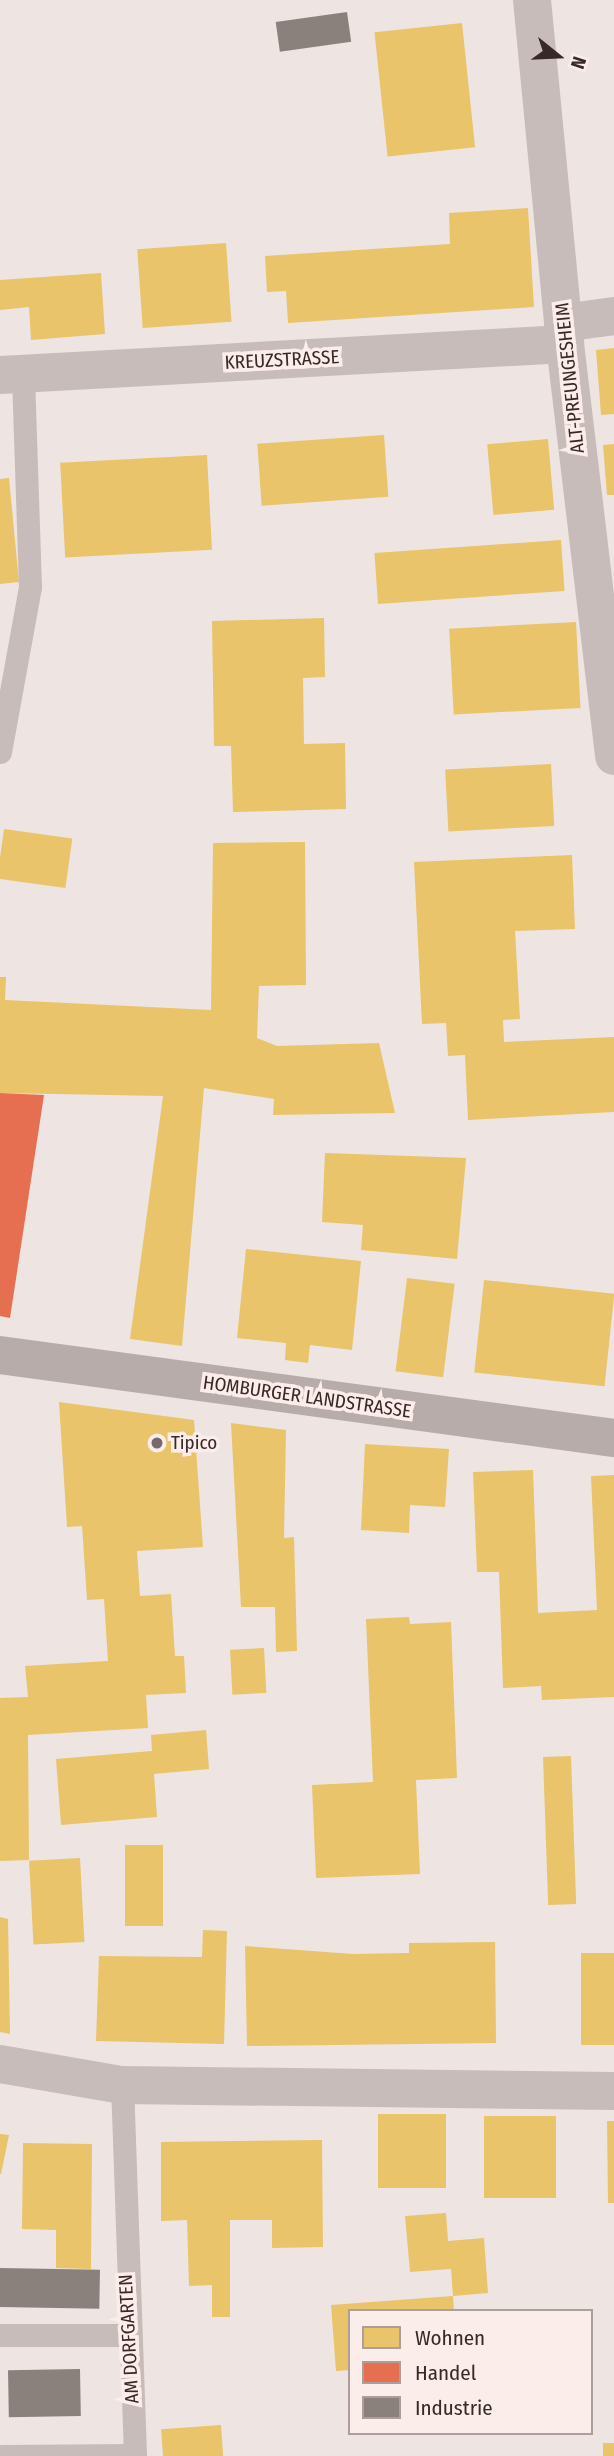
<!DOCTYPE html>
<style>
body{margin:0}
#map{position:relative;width:614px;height:2456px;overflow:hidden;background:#eee4e2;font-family:"Fira Sans Condensed",sans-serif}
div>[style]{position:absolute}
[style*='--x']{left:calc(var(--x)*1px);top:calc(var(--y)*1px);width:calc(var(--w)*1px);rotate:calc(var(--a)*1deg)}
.homes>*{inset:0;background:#e9c46a;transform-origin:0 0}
.shops>*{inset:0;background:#e76f51}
.industry>*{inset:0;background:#8a817c;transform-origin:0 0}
.lane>*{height:23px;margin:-11.5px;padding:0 11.5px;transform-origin:11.5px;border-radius:11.5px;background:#c8bcba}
.street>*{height:38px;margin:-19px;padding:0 19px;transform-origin:19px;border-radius:19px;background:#c8bcba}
.secondary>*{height:38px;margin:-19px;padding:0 19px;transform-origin:19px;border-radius:19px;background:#b8acab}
.dots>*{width:19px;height:19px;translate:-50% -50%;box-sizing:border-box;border:4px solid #fbede9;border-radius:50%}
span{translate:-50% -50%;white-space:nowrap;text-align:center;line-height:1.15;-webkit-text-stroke:7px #fbede9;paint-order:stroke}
.street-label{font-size:19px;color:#392828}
.poi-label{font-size:19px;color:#392828}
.left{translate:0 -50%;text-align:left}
.legend{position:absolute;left:348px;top:2309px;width:245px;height:126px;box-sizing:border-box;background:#fbede9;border:2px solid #ad9e9c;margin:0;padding:9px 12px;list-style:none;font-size:21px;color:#392828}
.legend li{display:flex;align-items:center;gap:14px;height:35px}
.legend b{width:35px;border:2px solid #ad9e9c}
.north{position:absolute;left:523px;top:21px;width:70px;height:70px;-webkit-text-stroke:5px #fbede9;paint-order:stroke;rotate:108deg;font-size:19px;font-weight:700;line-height:28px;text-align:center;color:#392828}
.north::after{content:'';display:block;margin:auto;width:24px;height:32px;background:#392828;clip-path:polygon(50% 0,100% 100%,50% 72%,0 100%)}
</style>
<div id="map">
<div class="homes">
<i style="left:462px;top:23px;width:125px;height:88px;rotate:84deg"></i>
<i style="clip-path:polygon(528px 208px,534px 307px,288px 323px,286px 291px,267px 292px,265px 256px,450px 244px,449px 213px)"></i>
<i style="left:226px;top:243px;width:79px;height:89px;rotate:86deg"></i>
<i style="clip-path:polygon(101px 273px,105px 334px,31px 340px,29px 307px,0 310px,0 280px)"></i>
<i style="clip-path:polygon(614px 348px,614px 414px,601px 415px,596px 350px)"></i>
<i style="left:384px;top:435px;width:62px;height:127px;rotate:86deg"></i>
<i style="left:548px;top:439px;width:71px;height:61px;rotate:85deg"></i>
<i style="clip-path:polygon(614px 444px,614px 495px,607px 495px,603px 445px)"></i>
<i style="left:207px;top:455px;width:95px;height:147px;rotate:87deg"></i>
<i style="clip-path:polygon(9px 478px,19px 582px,0 584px,0 479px)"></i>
<i style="left:561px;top:540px;width:51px;height:187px;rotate:86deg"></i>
<i style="clip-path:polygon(324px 618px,325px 677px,303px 678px,304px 744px,345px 743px,346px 809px,233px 812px,231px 746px,214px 746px,212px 621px)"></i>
<i style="left:576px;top:622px;width:86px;height:127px;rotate:87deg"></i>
<i style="left:551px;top:764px;width:62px;height:106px;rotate:87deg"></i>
<i style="left:4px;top:829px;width:69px;height:50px;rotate:8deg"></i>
<i style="clip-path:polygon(305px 842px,306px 985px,259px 986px,257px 1038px,277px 1046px,379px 1043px,395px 1113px,273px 1115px,274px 1099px,204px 1088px,182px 1346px,130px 1339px,163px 1096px,0 1093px,0 977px,6px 977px,5px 1000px,211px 1010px,213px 843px)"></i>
<i style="clip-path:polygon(572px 855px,575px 929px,515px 931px,520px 1019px,503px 1020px,504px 1042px,614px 1037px,614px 1112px,468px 1120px,465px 1055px,448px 1056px,446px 1023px,422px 1024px,414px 862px)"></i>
<i style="clip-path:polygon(325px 1153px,466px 1158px,457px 1259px,361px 1250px,363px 1225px,322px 1222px)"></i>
<i style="clip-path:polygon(246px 1249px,361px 1261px,352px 1350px,310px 1345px,308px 1363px,285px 1360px,286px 1343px,237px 1338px)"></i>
<i style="left:407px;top:1278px;width:48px;height:94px;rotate:7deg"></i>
<i style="left:484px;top:1280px;width:131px;height:93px;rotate:6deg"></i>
<i style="clip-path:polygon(59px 1402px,194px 1420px,203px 1547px,137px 1551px,140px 1596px,171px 1594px,175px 1656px,184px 1656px,186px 1693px,146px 1695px,148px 1728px,28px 1735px,29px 1860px,0 1861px,0 1698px,28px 1697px,25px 1666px,108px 1661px,104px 1599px,87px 1600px,82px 1526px,67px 1527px)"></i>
<i style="clip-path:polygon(231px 1423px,286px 1430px,284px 1538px,294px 1537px,297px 1651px,276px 1652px,275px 1607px,241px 1607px)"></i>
<i style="clip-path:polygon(365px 1444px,449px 1449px,445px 1507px,410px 1505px,409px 1533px,361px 1530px)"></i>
<i style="clip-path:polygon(533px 1470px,538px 1613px,597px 1610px,591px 1476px,614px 1475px,614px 1697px,542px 1700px,541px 1686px,503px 1688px,499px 1572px,477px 1572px,473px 1472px)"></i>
<i style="clip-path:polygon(409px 1617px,410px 1624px,451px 1622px,457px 1778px,416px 1780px,420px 1874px,316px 1878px,312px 1785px,373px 1782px,366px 1619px)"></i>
<i style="left:264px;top:1648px;width:45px;height:34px;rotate:87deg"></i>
<i style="clip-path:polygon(206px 1730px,209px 1769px,154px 1774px,157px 1817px,61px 1825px,56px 1759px,152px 1751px,151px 1735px)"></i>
<i style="left:571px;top:1756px;width:148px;height:28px;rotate:88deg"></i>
<i style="left:125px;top:1845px;width:38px;height:81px"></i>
<i style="left:80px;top:1858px;width:84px;height:51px;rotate:87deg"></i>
<i style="clip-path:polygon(0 1917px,8px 1919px,10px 2034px,0 2032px)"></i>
<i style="clip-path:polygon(203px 1930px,227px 1931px,224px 2044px,96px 2041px,99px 1956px,202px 1957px)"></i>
<i style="clip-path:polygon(495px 1942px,496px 2043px,247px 2046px,245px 1946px,353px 1954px,409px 1953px,409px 1943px)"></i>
<i style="left:581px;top:1953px;width:33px;height:92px"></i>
<i style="left:378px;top:2114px;width:68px;height:74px"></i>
<i style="left:484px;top:2116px;width:72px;height:82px"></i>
<i style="clip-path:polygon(607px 2121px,614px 2121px,614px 2203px,608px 2203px)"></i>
<i style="clip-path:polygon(0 2134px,9px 2135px,1px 2174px,0 2174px)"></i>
<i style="clip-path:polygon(322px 2140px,323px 2247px,272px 2248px,272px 2220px,230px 2220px,230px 2317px,212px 2317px,212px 2285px,189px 2286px,187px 2220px,161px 2221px,161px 2142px)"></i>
<i style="clip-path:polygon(23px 2143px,92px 2144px,91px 2269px,56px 2268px,56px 2230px,22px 2229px)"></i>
<i style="clip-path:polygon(446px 2213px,448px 2241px,484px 2238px,488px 2293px,453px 2296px,451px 2269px,410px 2272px,405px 2216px)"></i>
<i style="clip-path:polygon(453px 2296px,454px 2311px,350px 2311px,350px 2370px,336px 2371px,331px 2305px)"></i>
<i style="left:221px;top:2425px;width:31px;height:60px;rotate:86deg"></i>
<i style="left:603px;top:2443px;width:11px;height:13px"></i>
</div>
<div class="shops">
<i style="clip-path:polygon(0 1093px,44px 1095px,10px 1318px,0 1316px)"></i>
</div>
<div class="industry">
<i style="left:347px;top:12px;width:30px;height:72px;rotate:82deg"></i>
<i style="left:0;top:2268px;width:100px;height:39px;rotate:1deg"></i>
<i style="left:80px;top:2369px;width:47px;height:72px;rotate:89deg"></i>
</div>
<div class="lane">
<i style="--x:0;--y:752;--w:168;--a:-79.7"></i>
<i style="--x:30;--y:587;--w:213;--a:-91.9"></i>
<i style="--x:0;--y:2335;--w:128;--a:0"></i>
<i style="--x:2;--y:2456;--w:133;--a:-0.4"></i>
<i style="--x:135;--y:2455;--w:370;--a:-92"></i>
</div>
<div class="street">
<i style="--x:532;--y:0;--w:346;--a:84.5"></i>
<i style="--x:565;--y:344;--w:415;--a:83.2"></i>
<i style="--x:563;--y:323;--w:51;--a:-7.8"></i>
<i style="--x:0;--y:375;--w:566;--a:-3.14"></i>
<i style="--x:0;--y:2064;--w:124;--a:9.8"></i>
<i style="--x:122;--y:2085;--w:492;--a:0.7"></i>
</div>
<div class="secondary">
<i style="--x:0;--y:1355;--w:620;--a:7.7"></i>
</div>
<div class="dots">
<i style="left:157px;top:1443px;background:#786a69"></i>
</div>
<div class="street-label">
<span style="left:282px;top:360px;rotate:-3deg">KREUZSTRASSE</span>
<span style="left:570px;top:378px;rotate:-96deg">ALT-PREUNGESHEIM</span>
<span style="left:307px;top:1397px;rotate:8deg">HOMBURGER LANDSTRASSE</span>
<span style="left:129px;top:2339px;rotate:-93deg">AM DORFGARTEN</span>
</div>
<div class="poi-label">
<span class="left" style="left:171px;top:1443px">Tipico</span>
</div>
<ul class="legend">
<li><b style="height:19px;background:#e9c46a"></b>Wohnen</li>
<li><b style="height:19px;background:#e76f51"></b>Handel</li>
<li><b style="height:19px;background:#8a817c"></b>Industrie</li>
</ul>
<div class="north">N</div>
</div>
